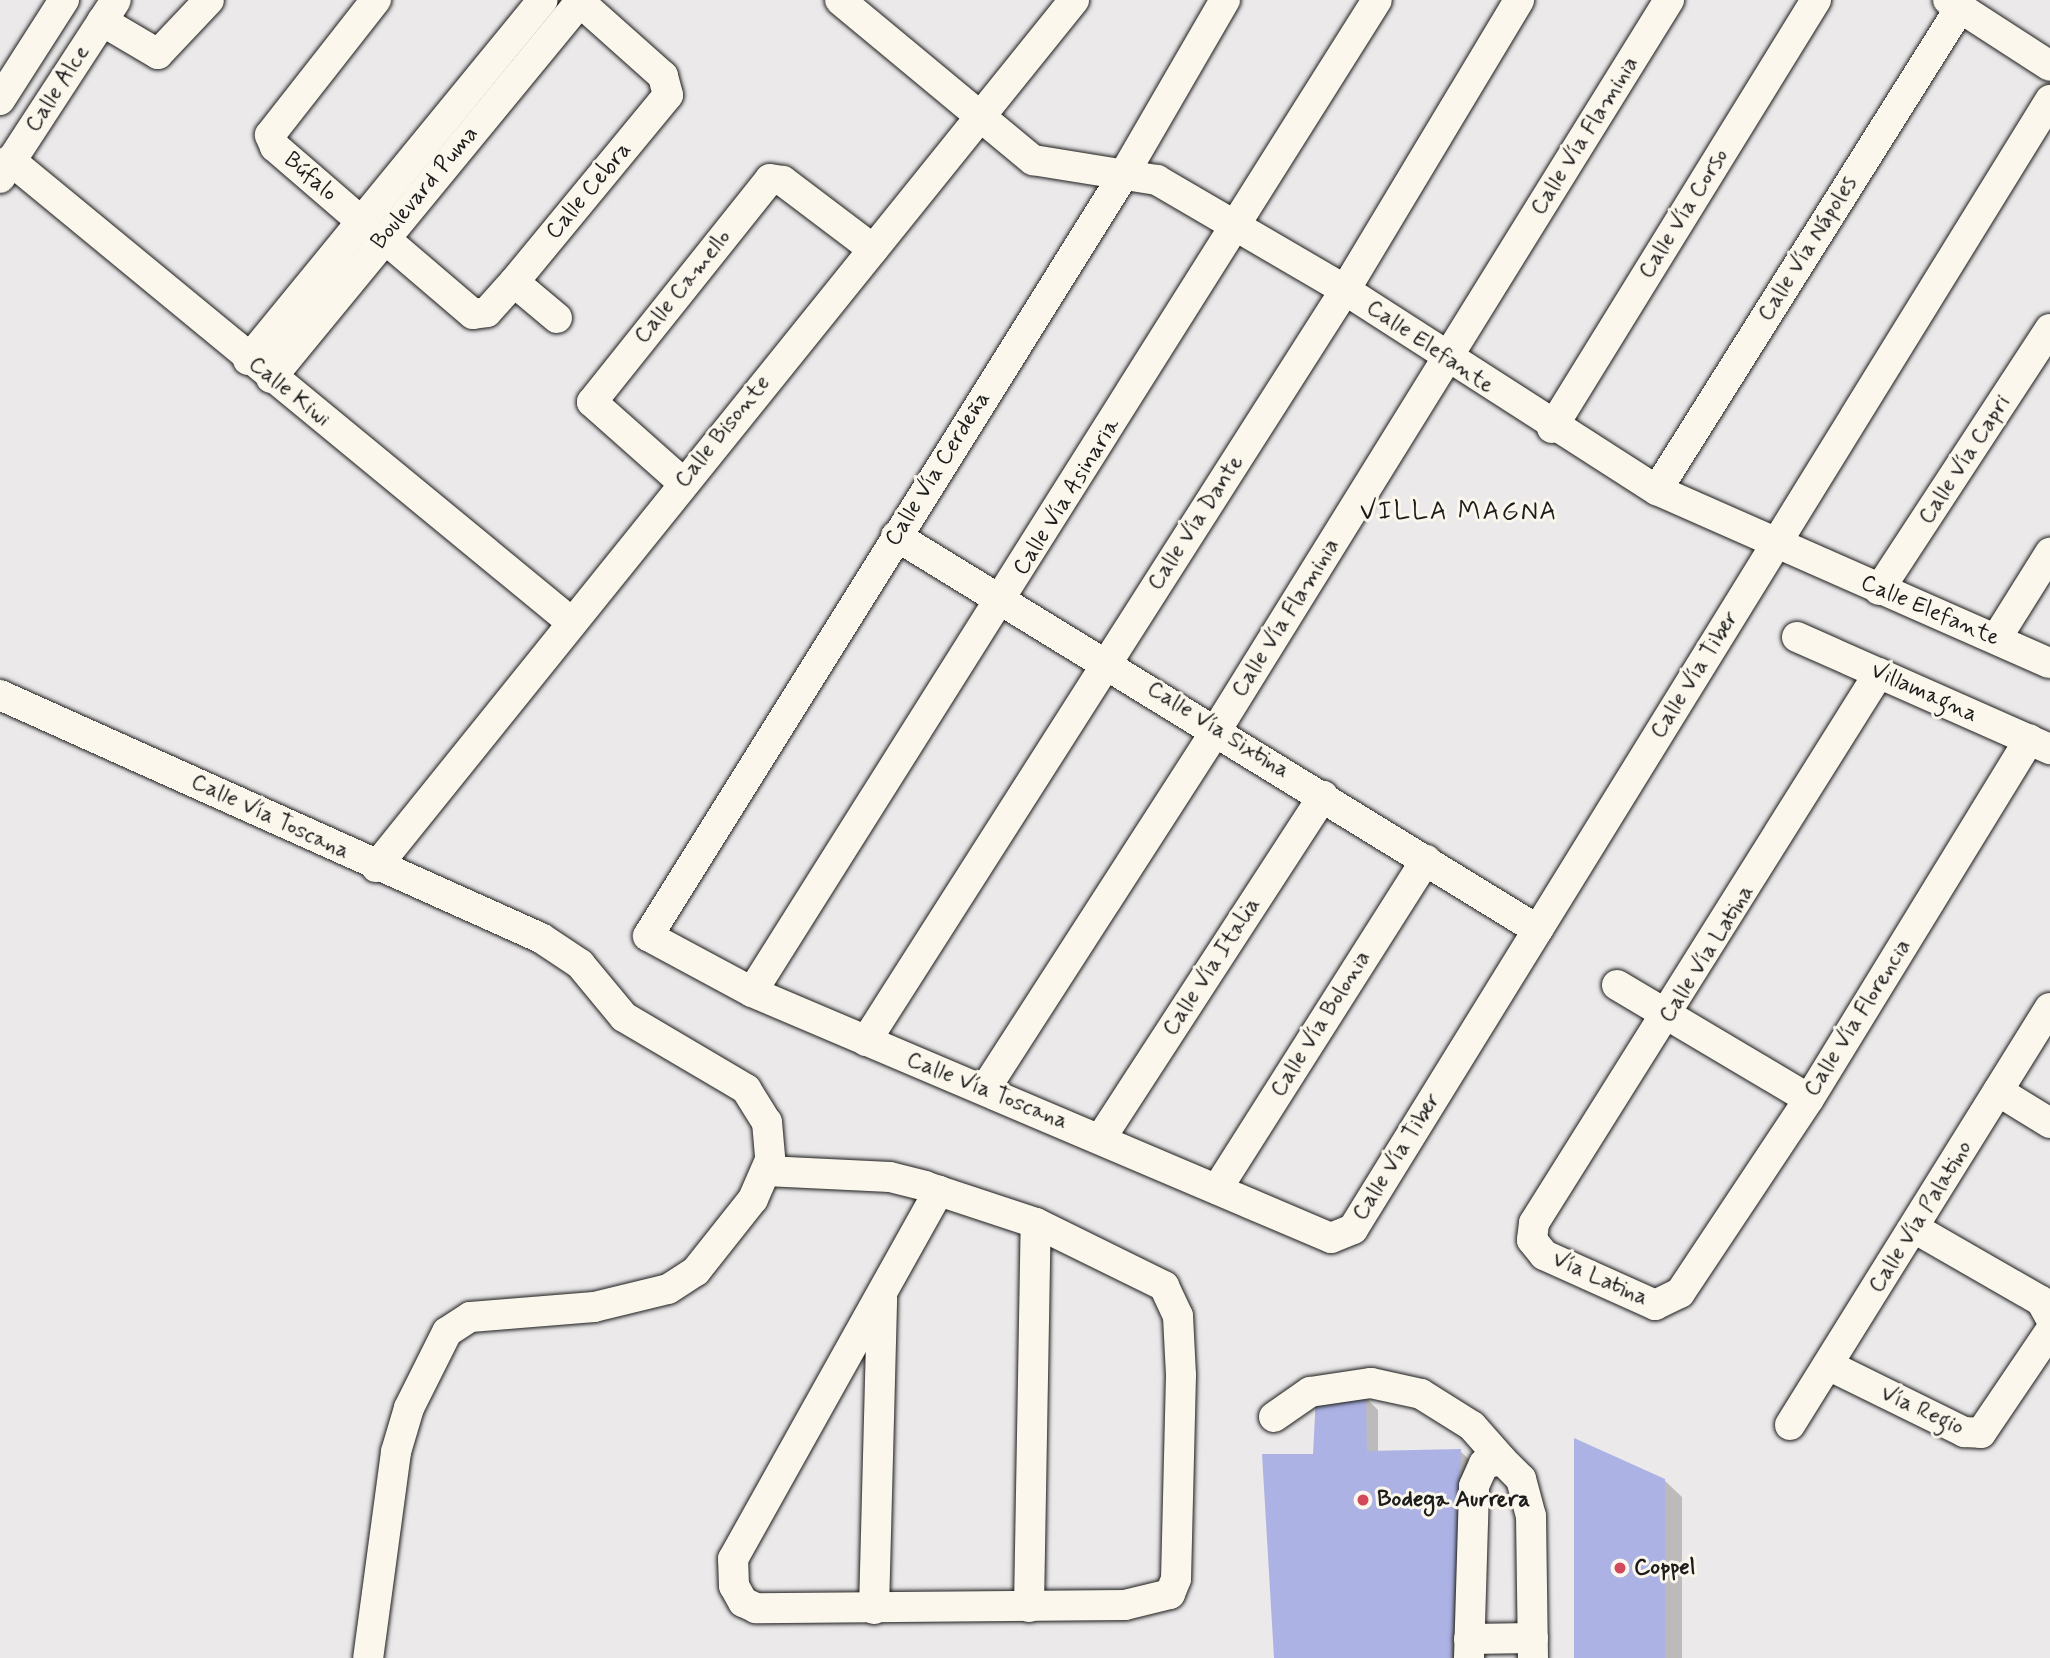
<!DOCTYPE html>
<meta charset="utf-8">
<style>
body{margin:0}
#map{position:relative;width:2050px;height:1658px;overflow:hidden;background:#ebe9ea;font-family:Mynerve,sans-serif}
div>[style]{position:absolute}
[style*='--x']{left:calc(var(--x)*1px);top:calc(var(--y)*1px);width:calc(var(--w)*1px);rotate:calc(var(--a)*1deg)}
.shadow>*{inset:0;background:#0003}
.building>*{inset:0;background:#acb3e4}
.roads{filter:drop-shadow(0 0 2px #1c1c1c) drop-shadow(0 0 2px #1c1c1c)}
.minor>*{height:30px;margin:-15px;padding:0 15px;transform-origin:15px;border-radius:15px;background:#fbf7ec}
.dots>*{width:19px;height:19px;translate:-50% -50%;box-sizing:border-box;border:4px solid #fbf7ec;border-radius:50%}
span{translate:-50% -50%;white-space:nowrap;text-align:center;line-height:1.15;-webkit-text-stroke:6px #fbf7ec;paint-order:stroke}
.street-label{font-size:23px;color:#1c1c1c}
.poi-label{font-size:23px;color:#1c1c1c;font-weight:700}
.left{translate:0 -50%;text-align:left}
.quarter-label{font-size:26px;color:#1c1c1c;letter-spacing:2px}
</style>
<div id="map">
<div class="shadow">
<i style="clip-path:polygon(1365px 1397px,1378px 1410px,1378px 1453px,1460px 1451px,1473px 1463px,1467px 1658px,1275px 1658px,1315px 1456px)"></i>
<i style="clip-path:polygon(1664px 1480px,1682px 1497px,1682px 1658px,1576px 1658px)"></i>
</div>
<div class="building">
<i style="clip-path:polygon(1366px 1395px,1367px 1451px,1461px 1449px,1452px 1658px,1274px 1658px,1262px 1454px,1313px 1454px,1316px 1396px)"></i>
<i style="clip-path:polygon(1574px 1438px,1665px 1479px,1665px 1658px,1574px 1658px)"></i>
</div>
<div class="roads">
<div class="minor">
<i style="--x:840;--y:0;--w:251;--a:39.7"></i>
<i style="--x:1033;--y:160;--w:126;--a:9.2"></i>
<i style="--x:1157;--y:180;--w:218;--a:30.3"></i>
<i style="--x:1345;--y:290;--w:371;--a:32.7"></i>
<i style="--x:1657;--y:490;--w:429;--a:23.8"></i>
<i style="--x:1225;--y:0;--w:198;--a:120.1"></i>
<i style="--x:1126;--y:171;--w:902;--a:122"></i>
<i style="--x:648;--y:936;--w:118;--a:28.3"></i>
<i style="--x:752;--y:992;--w:629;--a:23.02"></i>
<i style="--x:1331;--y:1238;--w:24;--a:-22"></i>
<i style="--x:1353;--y:1229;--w:1327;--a:-58.31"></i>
<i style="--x:1948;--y:0;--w:121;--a:32.9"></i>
<i style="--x:102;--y:21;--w:65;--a:30.5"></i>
<i style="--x:158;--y:54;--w:74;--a:-46.6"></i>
<i style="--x:0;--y:100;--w:119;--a:-57.4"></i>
<i style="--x:10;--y:160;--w:725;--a:39.46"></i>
<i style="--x:0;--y:178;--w:212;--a:-56.9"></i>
<i style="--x:362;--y:222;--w:115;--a:-139.2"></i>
<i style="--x:275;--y:147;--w:13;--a:-113"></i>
<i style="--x:270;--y:135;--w:172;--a:-51.9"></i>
<i style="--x:384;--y:238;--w:117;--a:40.5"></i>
<i style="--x:473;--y:314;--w:14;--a:-8"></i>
<i style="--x:487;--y:312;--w:40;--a:-48"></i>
<i style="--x:514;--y:282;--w:242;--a:-50.5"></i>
<i style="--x:668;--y:95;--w:20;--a:-105"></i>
<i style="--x:663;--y:76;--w:111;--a:-138.3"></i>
<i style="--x:514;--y:282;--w:56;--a:39.9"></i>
<i style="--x:248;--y:360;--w:465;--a:-50.7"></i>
<i style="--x:271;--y:378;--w:489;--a:-50.6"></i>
<i style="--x:1552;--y:428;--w:503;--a:-58.33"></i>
<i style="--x:681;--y:481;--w:119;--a:-138.4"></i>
<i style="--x:592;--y:402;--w:285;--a:-51.4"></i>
<i style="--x:770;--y:179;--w:13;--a:9"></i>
<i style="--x:783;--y:181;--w:113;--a:37.1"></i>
<i style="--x:1657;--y:490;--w:569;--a:-57.85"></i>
<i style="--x:896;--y:536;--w:753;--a:31.54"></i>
<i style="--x:1879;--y:590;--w:312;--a:-56.8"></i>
<i style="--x:1797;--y:637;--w:277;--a:23.9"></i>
<i style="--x:1996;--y:639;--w:102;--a:-57.9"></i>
<i style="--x:1879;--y:673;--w:649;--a:122.1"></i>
<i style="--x:1534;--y:1223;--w:17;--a:97"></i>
<i style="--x:1532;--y:1240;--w:19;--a:51"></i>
<i style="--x:1544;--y:1255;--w:122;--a:24.2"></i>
<i style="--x:1655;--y:1305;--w:28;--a:-26"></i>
<i style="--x:1680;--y:1293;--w:233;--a:-56.4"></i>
<i style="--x:1809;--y:1099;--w:422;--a:-58.5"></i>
<i style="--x:0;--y:695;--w:593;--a:24.19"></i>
<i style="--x:541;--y:938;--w:47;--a:33.7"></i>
<i style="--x:580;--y:964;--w:69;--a:50.3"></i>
<i style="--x:624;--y:1017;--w:142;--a:30.5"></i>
<i style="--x:746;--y:1089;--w:39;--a:58"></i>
<i style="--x:767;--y:1122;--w:38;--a:85"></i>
<i style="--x:770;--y:1160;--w:43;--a:113.6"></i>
<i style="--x:753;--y:1199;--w:92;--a:128.4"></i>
<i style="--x:696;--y:1271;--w:33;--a:147"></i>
<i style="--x:668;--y:1289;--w:76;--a:166.3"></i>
<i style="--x:594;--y:1307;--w:124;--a:175.4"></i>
<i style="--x:470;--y:1317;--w:27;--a:147"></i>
<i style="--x:447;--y:1332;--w:85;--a:116.6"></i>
<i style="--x:409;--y:1408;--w:46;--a:106.5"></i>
<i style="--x:396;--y:1452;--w:208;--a:97.7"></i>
<i style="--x:376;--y:867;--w:1113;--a:-51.16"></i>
<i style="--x:1617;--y:985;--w:223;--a:30.7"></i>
<i style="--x:752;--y:992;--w:1172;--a:-57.79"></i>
<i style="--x:866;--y:1041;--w:891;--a:-57.47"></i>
<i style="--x:1345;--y:290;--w:338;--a:-59"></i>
<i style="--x:985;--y:1089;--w:428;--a:-57.2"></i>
<i style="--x:1217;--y:729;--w:858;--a:-58.2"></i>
<i style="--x:1998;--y:1091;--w:61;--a:31.6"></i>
<i style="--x:1101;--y:1138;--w:408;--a:-57"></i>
<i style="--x:766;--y:1171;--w:124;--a:2.8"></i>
<i style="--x:890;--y:1177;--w:36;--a:14"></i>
<i style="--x:925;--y:1186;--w:15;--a:20"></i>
<i style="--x:939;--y:1191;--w:102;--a:18.3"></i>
<i style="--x:1036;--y:1223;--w:143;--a:26.2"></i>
<i style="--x:1164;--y:1286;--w:33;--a:65"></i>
<i style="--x:1178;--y:1316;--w:59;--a:87.1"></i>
<i style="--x:1181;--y:1375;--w:204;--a:91.4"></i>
<i style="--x:1176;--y:1579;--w:16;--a:112"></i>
<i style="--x:1170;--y:1594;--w:46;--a:166.3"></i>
<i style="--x:1125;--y:1605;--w:369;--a:179.5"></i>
<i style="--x:756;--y:1608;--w:14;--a:-155"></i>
<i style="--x:743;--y:1602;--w:18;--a:-119"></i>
<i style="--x:734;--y:1586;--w:27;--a:-92"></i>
<i style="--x:733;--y:1559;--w:422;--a:-60.8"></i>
<i style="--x:1217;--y:1189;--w:390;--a:-57.6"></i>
<i style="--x:1914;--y:1228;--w:146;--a:29.9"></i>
<i style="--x:2041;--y:1301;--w:18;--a:61"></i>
<i style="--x:1828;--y:1365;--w:152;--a:26.2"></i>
<i style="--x:1964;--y:1432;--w:17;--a:3"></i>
<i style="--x:1981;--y:1433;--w:123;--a:-55.9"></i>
<i style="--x:1274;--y:1417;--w:44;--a:-34.8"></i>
<i style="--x:1310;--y:1392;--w:62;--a:-8.4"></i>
<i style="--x:1371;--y:1383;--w:51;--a:12.4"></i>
<i style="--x:1421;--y:1394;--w:60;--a:32.1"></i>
<i style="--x:1472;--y:1426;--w:45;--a:48.6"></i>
<i style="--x:1790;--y:1425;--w:491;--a:-58.1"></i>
<i style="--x:1029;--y:1607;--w:384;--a:-89"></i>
<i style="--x:874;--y:1609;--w:311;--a:-88.5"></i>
<i style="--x:1469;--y:1639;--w:64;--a:-0.9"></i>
<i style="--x:1469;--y:1658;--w:172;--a:-88.3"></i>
<i style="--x:1474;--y:1486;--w:24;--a:-66"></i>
<i style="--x:1484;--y:1464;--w:18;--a:-13"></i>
<i style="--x:1502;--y:1460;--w:27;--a:45"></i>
<i style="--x:1521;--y:1479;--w:38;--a:75"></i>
<i style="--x:1531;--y:1516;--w:142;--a:89.2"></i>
</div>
</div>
<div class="dots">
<i style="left:1363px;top:1500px;background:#d1495b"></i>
<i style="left:1620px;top:1568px;background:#d1495b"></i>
</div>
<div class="street-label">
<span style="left:58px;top:89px;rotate:-57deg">Calle Alce</span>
<span style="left:1585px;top:136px;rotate:-58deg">Calle Vía Flaminia</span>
<span style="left:310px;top:177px;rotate:41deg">Búfalo</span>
<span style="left:425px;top:188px;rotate:-50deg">Boulevard Puma</span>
<span style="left:589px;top:191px;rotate:-50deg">Calle Cebra</span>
<span style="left:1684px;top:214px;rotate:-58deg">Calle Vía Corso</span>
<span style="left:1808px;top:249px;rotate:-58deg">Calle Vía Nápoles</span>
<span style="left:683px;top:287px;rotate:-51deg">Calle Camello</span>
<span style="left:1430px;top:347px;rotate:34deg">Calle Elefante</span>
<span style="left:289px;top:392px;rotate:39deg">Calle Kiwi</span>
<span style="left:723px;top:432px;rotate:-51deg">Calle Bisonte</span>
<span style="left:1965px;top:460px;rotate:-57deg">Calle Vía Capri</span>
<span style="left:938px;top:469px;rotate:-58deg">Calle Vía Cerdeña</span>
<span style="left:1067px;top:497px;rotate:-58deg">Calle Vía Asinaria</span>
<span style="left:1196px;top:523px;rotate:-57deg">Calle Vía Dante</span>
<span style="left:1930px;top:611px;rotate:23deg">Calle Elefante</span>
<span style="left:1286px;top:618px;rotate:-58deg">Calle Vía Flaminia</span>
<span style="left:1695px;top:675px;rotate:-58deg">Calle Vía Tiber</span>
<span style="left:1924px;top:693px;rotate:24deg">Villamagna</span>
<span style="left:1218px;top:730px;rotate:32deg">Calle Vía Sixtina</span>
<span style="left:270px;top:817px;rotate:25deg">Calle Vía Toscana</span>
<span style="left:1707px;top:954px;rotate:-58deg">Calle Vía Latina</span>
<span style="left:1212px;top:967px;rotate:-57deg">Calle Vía Italia</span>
<span style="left:1858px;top:1018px;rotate:-58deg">Calle Vía Florencia</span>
<span style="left:1321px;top:1024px;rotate:-58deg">Calle Vía Bolonia</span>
<span style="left:987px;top:1091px;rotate:22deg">Calle Vía Toscana</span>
<span style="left:1397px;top:1157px;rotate:-58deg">Calle Vía Tiber</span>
<span style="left:1921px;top:1217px;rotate:-58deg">Calle Vía Palatino</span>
<span style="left:1600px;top:1279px;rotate:24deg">Vía Latina</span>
<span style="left:1922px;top:1411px;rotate:25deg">Vía Regio</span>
</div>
<div class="poi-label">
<span class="left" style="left:1377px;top:1500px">Bodega Aurrera</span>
<span class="left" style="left:1634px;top:1568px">Coppel</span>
</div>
<div class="quarter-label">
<span style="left:1459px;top:513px">VILLA MAGNA</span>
</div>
</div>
